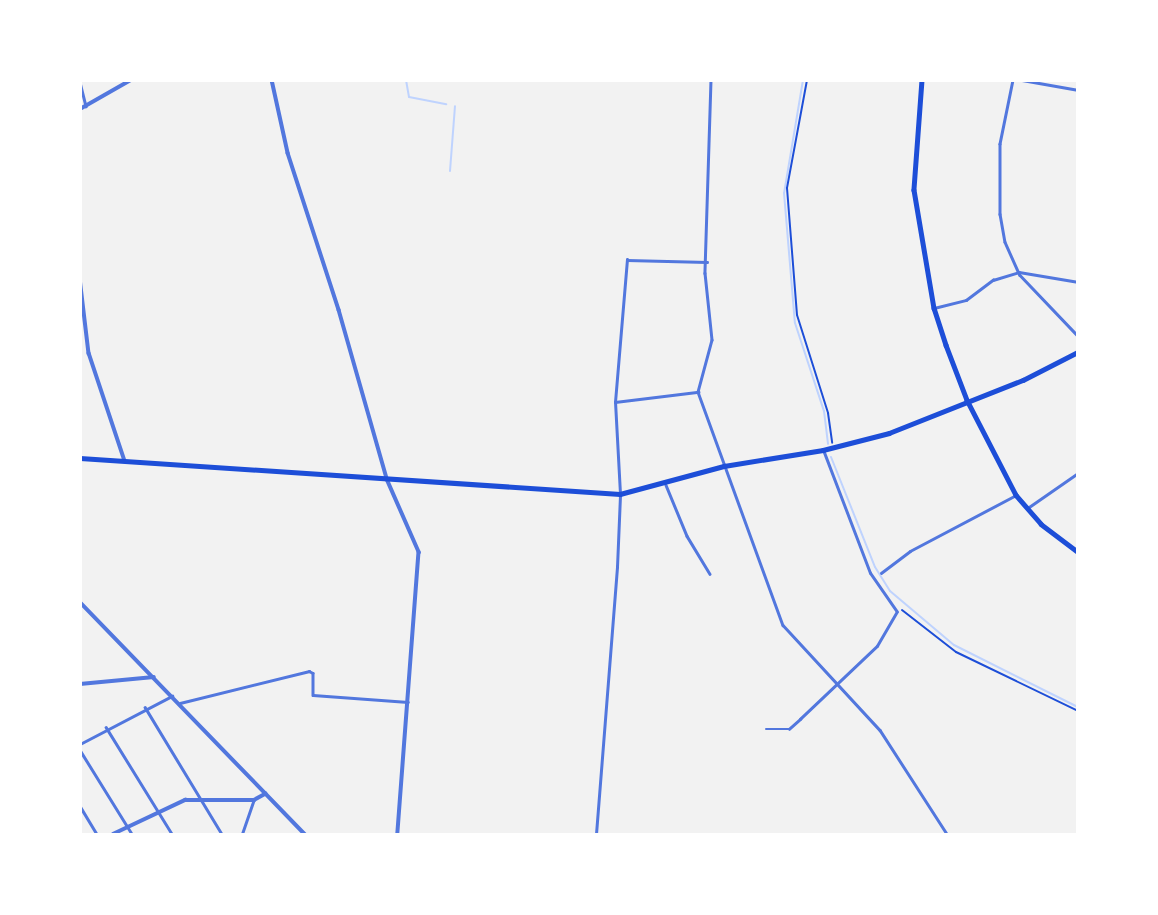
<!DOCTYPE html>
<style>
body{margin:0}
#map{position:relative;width:1158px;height:915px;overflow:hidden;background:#f2f2f2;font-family:"Playfair Display",serif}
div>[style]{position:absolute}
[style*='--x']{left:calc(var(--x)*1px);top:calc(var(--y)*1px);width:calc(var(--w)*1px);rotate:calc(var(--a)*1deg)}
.stream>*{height:2px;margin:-1px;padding:0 1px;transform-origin:1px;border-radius:1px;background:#bfd3fe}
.path>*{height:2px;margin:-1px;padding:0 1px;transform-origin:1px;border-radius:1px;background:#1d4ed8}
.minor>*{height:2.5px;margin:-1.25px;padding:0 1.25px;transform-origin:1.25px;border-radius:1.25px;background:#5277de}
.tertiary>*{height:3.5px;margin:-1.75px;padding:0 1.75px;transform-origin:1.75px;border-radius:1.75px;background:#5277de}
.secondary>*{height:4.5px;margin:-2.25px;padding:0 2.25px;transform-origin:2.25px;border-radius:2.25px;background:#1d4ed8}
.primary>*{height:4.5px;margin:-2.25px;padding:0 2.25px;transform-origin:2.25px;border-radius:2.25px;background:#1d4ed8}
span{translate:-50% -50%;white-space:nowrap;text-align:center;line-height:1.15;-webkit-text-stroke:7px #fff;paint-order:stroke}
.frame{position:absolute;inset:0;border:82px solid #fff;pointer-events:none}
</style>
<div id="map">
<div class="stream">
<i style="--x:406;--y:80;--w:17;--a:80"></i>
<i style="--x:409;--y:97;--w:38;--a:11"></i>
<i style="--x:803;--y:80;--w:115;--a:99.5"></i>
<i style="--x:784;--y:193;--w:130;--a:85.2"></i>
<i style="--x:795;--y:323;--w:93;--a:71.8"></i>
<i style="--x:824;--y:411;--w:33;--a:83"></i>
<i style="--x:1073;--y:80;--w:5;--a:11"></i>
<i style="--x:450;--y:171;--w:65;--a:-85.6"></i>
<i style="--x:831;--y:457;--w:118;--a:68.2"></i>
<i style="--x:875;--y:567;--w:28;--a:58"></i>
<i style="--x:890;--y:591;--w:84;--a:40.2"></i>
<i style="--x:954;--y:645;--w:139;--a:26.6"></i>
</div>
<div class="path">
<i style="--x:807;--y:80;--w:110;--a:100.5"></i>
<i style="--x:787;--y:188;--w:127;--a:85.5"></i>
<i style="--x:797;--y:315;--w:103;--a:72.4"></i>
<i style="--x:828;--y:413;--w:30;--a:82"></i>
<i style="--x:902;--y:610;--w:68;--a:37.9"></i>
<i style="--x:956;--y:652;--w:136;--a:25.8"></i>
</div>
<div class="minor">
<i style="--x:711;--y:80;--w:193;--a:91.8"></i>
<i style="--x:705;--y:273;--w:67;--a:84"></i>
<i style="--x:712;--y:340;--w:54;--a:105.1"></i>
<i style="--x:698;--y:392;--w:248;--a:70"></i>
<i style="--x:783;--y:625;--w:143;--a:47.3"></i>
<i style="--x:880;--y:730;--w:124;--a:57.2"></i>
<i style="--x:1013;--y:80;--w:65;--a:101.5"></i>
<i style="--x:1000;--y:144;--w:70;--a:90"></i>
<i style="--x:1000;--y:214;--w:28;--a:80"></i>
<i style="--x:1005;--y:242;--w:36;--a:66"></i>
<i style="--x:1020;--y:275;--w:84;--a:46.4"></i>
<i style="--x:1022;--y:80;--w:57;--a:10.1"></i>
<i style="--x:80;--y:82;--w:25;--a:76"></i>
<i style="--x:934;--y:308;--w:33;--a:-14"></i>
<i style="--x:966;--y:300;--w:34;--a:-37"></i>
<i style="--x:993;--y:280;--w:27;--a:-17"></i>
<i style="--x:1019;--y:272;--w:60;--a:9.6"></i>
<i style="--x:615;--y:402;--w:84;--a:-6.9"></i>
<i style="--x:666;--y:485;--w:55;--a:67.6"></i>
<i style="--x:687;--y:536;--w:44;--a:58.8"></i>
<i style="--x:1029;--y:507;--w:60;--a:-34.8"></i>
<i style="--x:881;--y:573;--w:36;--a:-37"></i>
<i style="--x:910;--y:551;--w:120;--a:-27.8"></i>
<i style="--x:180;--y:703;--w:133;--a:-13.9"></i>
<i style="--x:309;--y:671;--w:4;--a:27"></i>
<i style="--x:313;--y:673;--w:22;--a:90"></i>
<i style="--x:313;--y:695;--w:95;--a:4.2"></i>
<i style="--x:145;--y:707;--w:149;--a:58.8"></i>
<i style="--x:106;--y:727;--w:126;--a:58.3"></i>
<i style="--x:766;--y:729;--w:23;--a:0"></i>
<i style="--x:789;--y:729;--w:15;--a:-42"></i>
<i style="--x:800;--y:719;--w:106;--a:-43.5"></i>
<i style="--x:877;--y:646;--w:39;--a:-60"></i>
<i style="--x:897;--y:612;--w:47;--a:-124.7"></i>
<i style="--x:870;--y:573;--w:132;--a:-110.9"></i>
<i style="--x:80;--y:744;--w:104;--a:-27.6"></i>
<i style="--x:80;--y:750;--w:99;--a:58.2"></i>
<i style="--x:80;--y:806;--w:33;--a:59"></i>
<i style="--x:242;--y:834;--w:36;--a:-71"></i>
<i style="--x:596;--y:834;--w:268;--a:-85.5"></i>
<i style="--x:617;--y:567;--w:73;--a:-87.6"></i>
<i style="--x:620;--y:494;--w:92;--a:-93.1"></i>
<i style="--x:615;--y:402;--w:143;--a:-85.2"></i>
<i style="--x:627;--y:260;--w:80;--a:1.4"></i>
</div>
<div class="tertiary">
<i style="--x:272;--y:80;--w:75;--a:77.6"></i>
<i style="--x:288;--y:153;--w:165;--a:72"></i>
<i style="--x:339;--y:310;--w:176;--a:74.1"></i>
<i style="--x:387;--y:479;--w:80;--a:66.3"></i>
<i style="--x:419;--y:552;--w:283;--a:94.3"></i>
<i style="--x:80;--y:109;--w:59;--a:-29.6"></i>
<i style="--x:80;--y:278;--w:76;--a:83.2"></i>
<i style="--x:89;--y:353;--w:114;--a:71.6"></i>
<i style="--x:80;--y:602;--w:323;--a:45.9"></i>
<i style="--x:80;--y:684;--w:74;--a:-5.4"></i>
<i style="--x:113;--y:834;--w:80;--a:-25.3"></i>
<i style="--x:185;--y:800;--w:69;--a:0"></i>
<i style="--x:254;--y:800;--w:13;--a:-29"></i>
</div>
<div class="secondary">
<i style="--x:922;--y:80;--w:110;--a:94.2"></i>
<i style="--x:914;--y:190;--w:120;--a:80.4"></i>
<i style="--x:934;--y:308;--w:39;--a:72"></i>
<i style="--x:946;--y:345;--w:59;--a:69.1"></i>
<i style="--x:967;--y:400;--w:107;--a:62.7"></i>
<i style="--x:1016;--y:495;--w:38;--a:49"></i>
<i style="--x:1041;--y:524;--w:46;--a:37.1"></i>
</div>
<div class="primary">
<i style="--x:80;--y:458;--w:541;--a:3.81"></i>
<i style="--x:620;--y:494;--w:108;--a:-15.1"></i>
<i style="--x:724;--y:466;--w:100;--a:-9.2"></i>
<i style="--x:823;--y:450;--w:68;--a:-14.4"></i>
<i style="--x:889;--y:433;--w:144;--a:-21.6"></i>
<i style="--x:1023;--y:380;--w:62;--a:-27"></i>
</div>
<div class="frame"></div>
</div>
